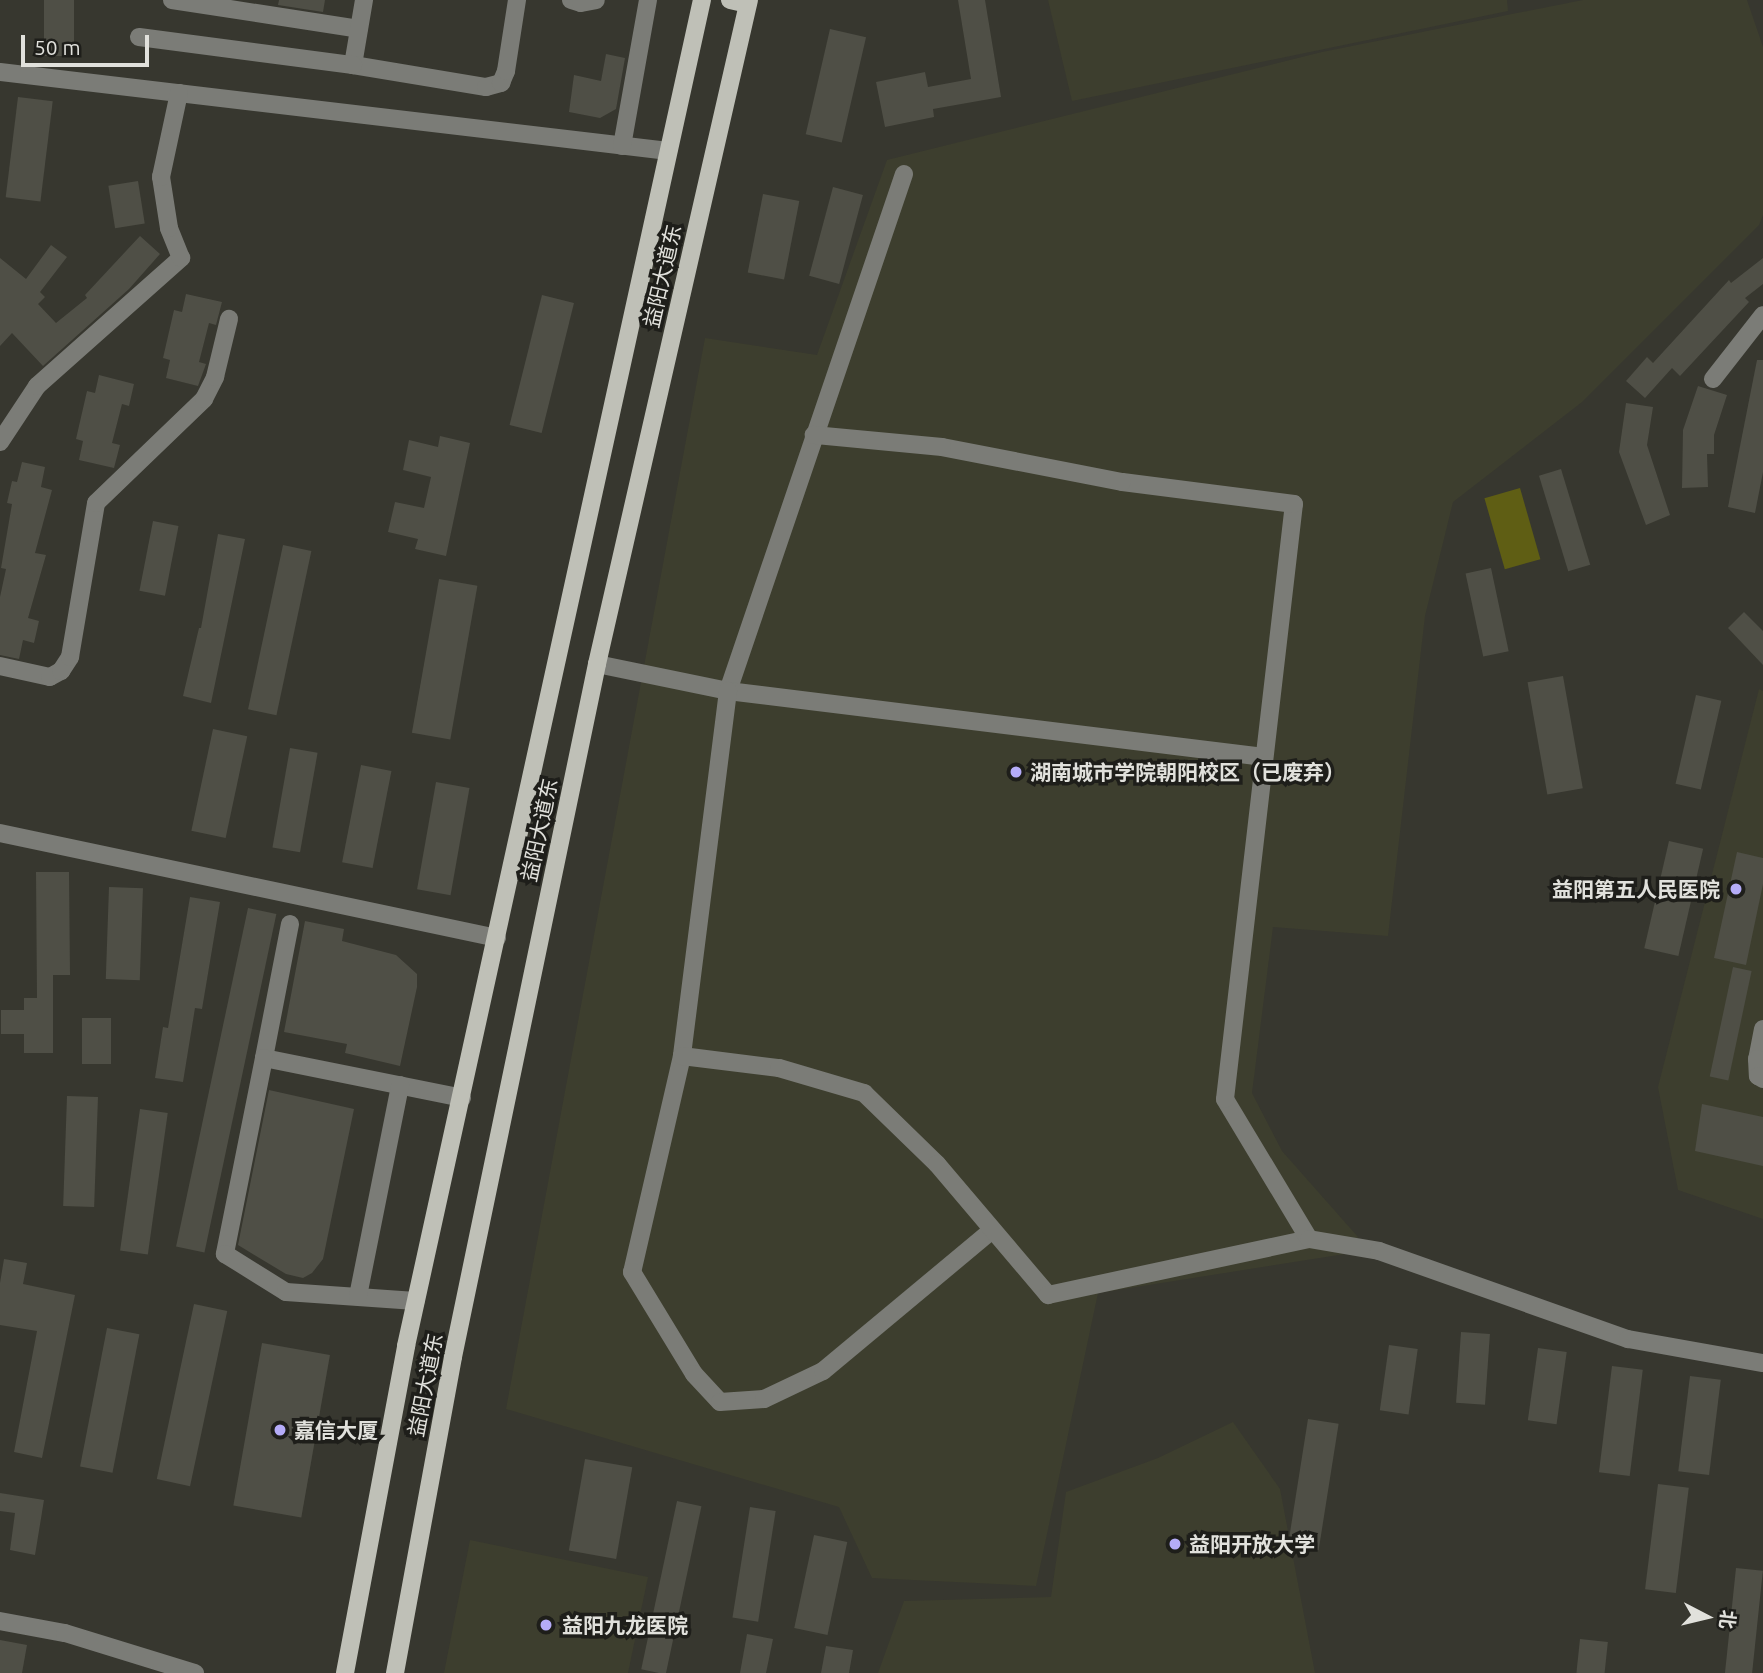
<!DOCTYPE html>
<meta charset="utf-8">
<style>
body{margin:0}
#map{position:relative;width:1763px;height:1673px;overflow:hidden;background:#37372f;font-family:Ubuntu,"Noto Sans SC",sans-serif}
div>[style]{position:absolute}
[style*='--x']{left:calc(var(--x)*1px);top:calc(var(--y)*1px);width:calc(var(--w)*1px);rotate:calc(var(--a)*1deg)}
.built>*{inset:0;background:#3d3e2e}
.green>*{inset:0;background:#5f5e14;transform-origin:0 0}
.building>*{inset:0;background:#4f4f46;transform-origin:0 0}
.minor>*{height:18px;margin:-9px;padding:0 9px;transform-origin:9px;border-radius:9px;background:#7b7c77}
.major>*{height:18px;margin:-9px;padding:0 9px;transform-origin:9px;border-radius:9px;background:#bfc0b7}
.dots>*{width:19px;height:19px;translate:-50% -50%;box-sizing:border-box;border:4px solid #1e1e1a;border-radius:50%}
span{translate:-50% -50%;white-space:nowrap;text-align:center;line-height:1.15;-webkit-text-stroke:7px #1e1e1a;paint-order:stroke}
.street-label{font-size:21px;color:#e1e1dc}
.poi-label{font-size:21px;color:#e1e1dc;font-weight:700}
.left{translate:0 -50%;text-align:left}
.right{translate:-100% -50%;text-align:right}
.north{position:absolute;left:1672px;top:1582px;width:70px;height:70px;-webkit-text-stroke:5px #1e1e1a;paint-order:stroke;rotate:97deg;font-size:19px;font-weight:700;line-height:28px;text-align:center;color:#e1e1dc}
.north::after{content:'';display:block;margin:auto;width:24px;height:32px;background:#e1e1dc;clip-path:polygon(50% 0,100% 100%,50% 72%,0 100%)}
.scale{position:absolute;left:21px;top:35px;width:128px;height:32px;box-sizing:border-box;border:4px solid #e1e1dc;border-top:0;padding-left:9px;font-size:21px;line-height:24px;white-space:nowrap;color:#e1e1dc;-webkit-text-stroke:5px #1e1e1a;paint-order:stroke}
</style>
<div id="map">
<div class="built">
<i style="clip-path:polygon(1048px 0,1507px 0,1508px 11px,1072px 101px)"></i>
<i style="clip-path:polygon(1583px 0,1747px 0,1763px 47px,1763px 215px,1759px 225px,1582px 402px,1453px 502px,1425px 616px,1388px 936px,1273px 927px,1252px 1093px,1282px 1151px,1358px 1237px,1345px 1254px,1098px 1293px,1036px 1586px,872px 1578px,839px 1507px,506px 1409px,705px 338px,817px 355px,887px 160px,1322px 52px)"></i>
<i style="clip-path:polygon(1759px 689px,1763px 691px,1763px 1219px,1678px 1190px,1658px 1087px)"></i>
<i style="clip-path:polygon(1233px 1422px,1280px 1489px,1315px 1673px,878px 1673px,904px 1601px,1051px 1597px,1066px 1492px,1158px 1458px)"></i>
<i style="clip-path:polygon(470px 1540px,648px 1577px,628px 1673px,444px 1673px)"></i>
</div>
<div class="green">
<i style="left:1520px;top:488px;width:74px;height:37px;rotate:74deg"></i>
</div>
<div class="building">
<i style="left:44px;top:0;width:30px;height:56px"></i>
<i style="clip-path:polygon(279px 0,325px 0,323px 12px,278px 5px)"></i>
<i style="clip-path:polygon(958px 0,985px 0,1001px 97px,933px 109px,934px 117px,885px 127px,876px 82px,925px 72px,928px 87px,971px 79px)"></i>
<i style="left:830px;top:29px;width:37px;height:108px;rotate:13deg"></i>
<i style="clip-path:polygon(606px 54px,625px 58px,616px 109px,600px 118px,569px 112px,574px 75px,601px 81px)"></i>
<i style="left:18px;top:97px;width:35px;height:101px;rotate:7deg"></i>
<i style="left:138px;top:181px;width:43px;height:30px;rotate:81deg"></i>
<i style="left:833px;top:187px;width:31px;height:92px;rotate:15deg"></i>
<i style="left:763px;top:194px;width:37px;height:80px;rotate:11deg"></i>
<i style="clip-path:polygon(140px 236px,160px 254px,129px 289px,43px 366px,12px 333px,0 346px,0 258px,26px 279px,51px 245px,67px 257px,40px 292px,45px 297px,38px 304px,56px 323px,87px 298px,85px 295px)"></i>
<i style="clip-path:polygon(1763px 258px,1763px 284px,1745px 298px,1749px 302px,1680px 376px,1672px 368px,1645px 398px,1626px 381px,1647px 357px,1653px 363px,1729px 280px,1731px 283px)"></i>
<i style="clip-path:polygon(186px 294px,222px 302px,216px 325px,209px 323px,199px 362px,206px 364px,198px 386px,166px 378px,170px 360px,163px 358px,174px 310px,182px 312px)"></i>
<i style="left:542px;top:295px;width:33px;height:134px;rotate:14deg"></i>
<i style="clip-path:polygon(1757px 360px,1763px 360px,1763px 472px,1755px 513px,1728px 507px)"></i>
<i style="clip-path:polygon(99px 375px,134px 384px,129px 406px,122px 404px,112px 443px,120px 445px,114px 468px,79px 460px,83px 441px,76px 439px,87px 391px,95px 393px)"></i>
<i style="clip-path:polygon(1698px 386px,1727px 395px,1714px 435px,1714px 454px,1707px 454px,1708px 487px,1682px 488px,1683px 430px)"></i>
<i style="clip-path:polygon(1626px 403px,1653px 407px,1647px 445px,1670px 515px,1646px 525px,1619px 452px)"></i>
<i style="clip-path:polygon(440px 436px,470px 443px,446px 556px,415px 549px,418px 539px,388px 532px,395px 502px,424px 508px,431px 477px,403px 470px,409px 440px,438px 447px)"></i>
<i style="clip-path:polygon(22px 462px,45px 467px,41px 487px,52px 490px,35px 553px,46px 555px,28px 618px,39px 621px,34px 643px,23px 640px,19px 659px,0 655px,0 597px,6px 569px,1px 568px,12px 504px,7px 503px,12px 481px,17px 482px)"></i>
<i style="left:1561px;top:469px;width:100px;height:23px;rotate:73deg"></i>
<i style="left:153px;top:521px;width:26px;height:71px;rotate:11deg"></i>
<i style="clip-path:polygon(218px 534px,245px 539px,211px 703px,183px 696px,199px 628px,201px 628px)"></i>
<i style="left:283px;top:545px;width:29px;height:168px;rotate:12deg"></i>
<i style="left:1491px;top:568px;width:85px;height:26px;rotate:78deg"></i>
<i style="left:439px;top:579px;width:39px;height:156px;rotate:10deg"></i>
<i style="clip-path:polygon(1744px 612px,1763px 631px,1763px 665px,1728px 628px)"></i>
<i style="left:1563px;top:676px;width:114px;height:36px;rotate:80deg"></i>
<i style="left:1696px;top:695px;width:26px;height:91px;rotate:13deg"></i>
<i style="left:213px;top:729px;width:35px;height:104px;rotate:12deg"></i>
<i style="left:290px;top:748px;width:28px;height:101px;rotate:10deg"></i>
<i style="left:361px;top:765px;width:31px;height:99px;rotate:11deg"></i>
<i style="left:436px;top:782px;width:34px;height:109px;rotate:10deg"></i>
<i style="left:1669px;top:841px;width:35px;height:110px;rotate:13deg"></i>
<i style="clip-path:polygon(1737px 852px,1763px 858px,1763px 884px,1746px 965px,1714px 958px)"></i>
<i style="clip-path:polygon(36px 872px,69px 872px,70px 975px,53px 975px,53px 1053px,24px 1053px,24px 1034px,1px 1034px,1px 1010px,24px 1010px,24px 998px,37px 998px)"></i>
<i style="left:109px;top:887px;width:34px;height:92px;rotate:2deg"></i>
<i style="clip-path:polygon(190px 897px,220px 902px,202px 1009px,195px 1008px,183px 1082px,155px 1078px,163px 1027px,168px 1028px)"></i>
<i style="left:248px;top:908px;width:29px;height:346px;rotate:12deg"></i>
<i style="clip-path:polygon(305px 921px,344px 929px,342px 941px,396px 955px,417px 974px,417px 987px,400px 1066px,345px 1053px,347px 1044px,284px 1032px)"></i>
<i style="left:1733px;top:967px;width:19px;height:112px;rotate:12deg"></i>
<i style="left:82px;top:1018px;width:29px;height:46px"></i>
<i style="clip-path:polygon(269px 1090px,354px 1109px,323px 1259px,312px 1273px,303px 1278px,286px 1274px,238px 1245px)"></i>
<i style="left:67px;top:1096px;width:31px;height:110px;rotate:2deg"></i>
<i style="clip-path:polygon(1702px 1104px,1763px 1117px,1763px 1166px,1695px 1151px)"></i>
<i style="left:140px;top:1109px;width:28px;height:143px;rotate:8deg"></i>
<i style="clip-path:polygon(4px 1259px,27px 1263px,23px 1284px,75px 1295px,42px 1458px,14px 1452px,37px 1331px,0 1325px,0 1283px)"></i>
<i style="left:194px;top:1304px;width:34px;height:179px;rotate:12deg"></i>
<i style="left:107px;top:1328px;width:33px;height:141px;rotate:11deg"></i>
<i style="left:1461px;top:1332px;width:29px;height:71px;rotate:4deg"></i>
<i style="left:262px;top:1343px;width:69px;height:165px;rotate:10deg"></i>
<i style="left:1389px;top:1345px;width:29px;height:66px;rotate:8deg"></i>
<i style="left:1538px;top:1348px;width:29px;height:73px;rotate:8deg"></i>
<i style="left:1612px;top:1366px;width:31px;height:107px;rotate:7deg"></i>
<i style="left:1690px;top:1376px;width:31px;height:96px;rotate:7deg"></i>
<i style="left:1308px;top:1419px;width:31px;height:128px;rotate:9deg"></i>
<i style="left:585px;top:1459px;width:48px;height:93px;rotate:10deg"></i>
<i style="left:1658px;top:1484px;width:31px;height:106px;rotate:7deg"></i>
<i style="clip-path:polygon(0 1493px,44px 1500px,35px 1555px,10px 1550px,15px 1513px,0 1511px)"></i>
<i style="left:677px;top:1501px;width:25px;height:172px;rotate:12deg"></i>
<i style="left:750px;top:1507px;width:26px;height:112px;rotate:9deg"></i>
<i style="left:814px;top:1535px;width:34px;height:95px;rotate:12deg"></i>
<i style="left:1736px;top:1568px;width:27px;height:106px;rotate:6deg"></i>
<i style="clip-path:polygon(747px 1634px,773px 1639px,766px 1673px,740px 1673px)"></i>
<i style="left:1580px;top:1639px;width:28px;height:34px;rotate:6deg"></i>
<i style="clip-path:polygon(0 1640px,27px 1645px,22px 1673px,0 1673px)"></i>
<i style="clip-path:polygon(826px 1646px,853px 1650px,849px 1673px,821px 1673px)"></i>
</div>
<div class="minor">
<i style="--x:172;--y:0;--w:189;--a:8.8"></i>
<i style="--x:364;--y:0;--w:66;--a:99.6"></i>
<i style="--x:353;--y:65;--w:135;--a:9.4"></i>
<i style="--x:486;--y:87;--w:16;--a:-15"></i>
<i style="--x:501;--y:83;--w:13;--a:-67"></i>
<i style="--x:506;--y:71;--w:72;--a:-81.2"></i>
<i style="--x:571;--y:0;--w:10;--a:17"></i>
<i style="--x:581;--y:3;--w:15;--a:-11"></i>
<i style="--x:139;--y:37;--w:216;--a:7.5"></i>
<i style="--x:0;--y:72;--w:673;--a:6.74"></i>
<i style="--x:622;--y:146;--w:148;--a:-79.9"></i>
<i style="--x:904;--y:174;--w:546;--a:108.8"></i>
<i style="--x:728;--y:691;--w:540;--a:7.02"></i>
<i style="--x:1713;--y:379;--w:81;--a:-52"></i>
<i style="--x:0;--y:442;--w:67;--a:-56.5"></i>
<i style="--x:37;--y:386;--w:193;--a:-41.6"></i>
<i style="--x:181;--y:258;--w:32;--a:-112"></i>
<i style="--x:169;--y:228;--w:52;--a:-98.9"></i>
<i style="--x:161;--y:177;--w:86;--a:-77.9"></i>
<i style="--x:597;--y:664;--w:134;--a:11.6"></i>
<i style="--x:728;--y:691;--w:368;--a:97.2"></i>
<i style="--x:682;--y:1056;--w:222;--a:103"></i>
<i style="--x:632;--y:1272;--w:119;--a:58.7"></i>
<i style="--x:694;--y:1374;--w:38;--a:47"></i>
<i style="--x:720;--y:1402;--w:44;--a:-3.9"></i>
<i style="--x:764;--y:1399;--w:65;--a:-25.4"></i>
<i style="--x:823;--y:1371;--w:220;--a:-39.8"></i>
<i style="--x:0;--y:666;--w:51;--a:12.4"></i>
<i style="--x:50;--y:677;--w:13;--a:-29"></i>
<i style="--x:61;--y:671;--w:17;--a:-57"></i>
<i style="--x:70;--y:657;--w:156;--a:-80.4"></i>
<i style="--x:96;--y:503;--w:150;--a:-43.9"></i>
<i style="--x:204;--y:399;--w:25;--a:-63"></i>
<i style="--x:215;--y:377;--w:60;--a:-76.4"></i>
<i style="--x:0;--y:833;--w:508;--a:11.93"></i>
<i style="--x:290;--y:924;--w:136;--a:101"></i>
<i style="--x:264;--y:1058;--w:202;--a:11.4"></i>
<i style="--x:1763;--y:1029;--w:31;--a:101"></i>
<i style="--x:1757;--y:1059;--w:17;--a:87"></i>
<i style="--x:1758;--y:1076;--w:6;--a:31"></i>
<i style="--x:682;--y:1056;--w:98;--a:7.1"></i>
<i style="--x:779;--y:1068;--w:89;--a:16.4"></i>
<i style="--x:864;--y:1093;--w:102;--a:44.2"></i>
<i style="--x:937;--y:1164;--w:172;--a:49.7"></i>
<i style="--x:1048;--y:1295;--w:267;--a:-12.1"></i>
<i style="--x:1309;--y:1239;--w:163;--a:-121"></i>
<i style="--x:1225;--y:1099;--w:599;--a:-83.39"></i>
<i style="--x:1294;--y:504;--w:173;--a:-172.7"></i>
<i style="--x:1122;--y:482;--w:183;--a:-169"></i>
<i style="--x:942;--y:447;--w:129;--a:-174.6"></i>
<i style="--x:264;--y:1058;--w:200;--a:101.3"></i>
<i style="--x:225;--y:1254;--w:72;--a:31.9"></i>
<i style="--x:286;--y:1292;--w:130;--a:4"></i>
<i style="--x:1309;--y:1239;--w:71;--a:9.7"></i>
<i style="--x:1379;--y:1251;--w:264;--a:19.5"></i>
<i style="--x:1628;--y:1339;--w:137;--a:10.1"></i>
<i style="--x:358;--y:1296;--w:215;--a:-78.7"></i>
<i style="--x:0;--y:1621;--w:66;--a:10.5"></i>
<i style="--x:65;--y:1633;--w:136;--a:17.1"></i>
</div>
<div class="major">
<i style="--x:730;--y:0;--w:18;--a:13"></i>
<i style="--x:345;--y:1673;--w:333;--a:-79.4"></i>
<i style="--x:406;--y:1346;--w:1378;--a:-77.6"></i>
<i style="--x:395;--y:1673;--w:321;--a:-79.6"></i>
<i style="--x:453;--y:1357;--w:708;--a:-78.26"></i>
<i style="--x:597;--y:664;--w:681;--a:-77.11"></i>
</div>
<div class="dots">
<i style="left:1016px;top:772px;background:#b5acf8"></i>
<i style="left:1736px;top:889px;background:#b5acf8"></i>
<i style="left:280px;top:1430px;background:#b5acf8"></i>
<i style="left:1175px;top:1544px;background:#b5acf8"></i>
<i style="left:546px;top:1625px;background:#b5acf8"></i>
</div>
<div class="street-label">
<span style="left:662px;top:276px;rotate:-77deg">益阳大道东</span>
<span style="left:539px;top:830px;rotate:-78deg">益阳大道东</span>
<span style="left:425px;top:1385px;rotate:-79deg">益阳大道东</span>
</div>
<div class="poi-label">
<span class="left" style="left:1030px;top:772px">湖南城市学院朝阳校区（已废弃）</span>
<span class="right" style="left:1720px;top:889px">益阳第五人民医院</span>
<span class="left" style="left:294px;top:1430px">嘉信大厦</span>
<span class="left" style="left:1189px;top:1544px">益阳开放大学</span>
<span class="left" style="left:562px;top:1625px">益阳九龙医院</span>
</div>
<div class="north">北</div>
<div class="scale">50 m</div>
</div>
